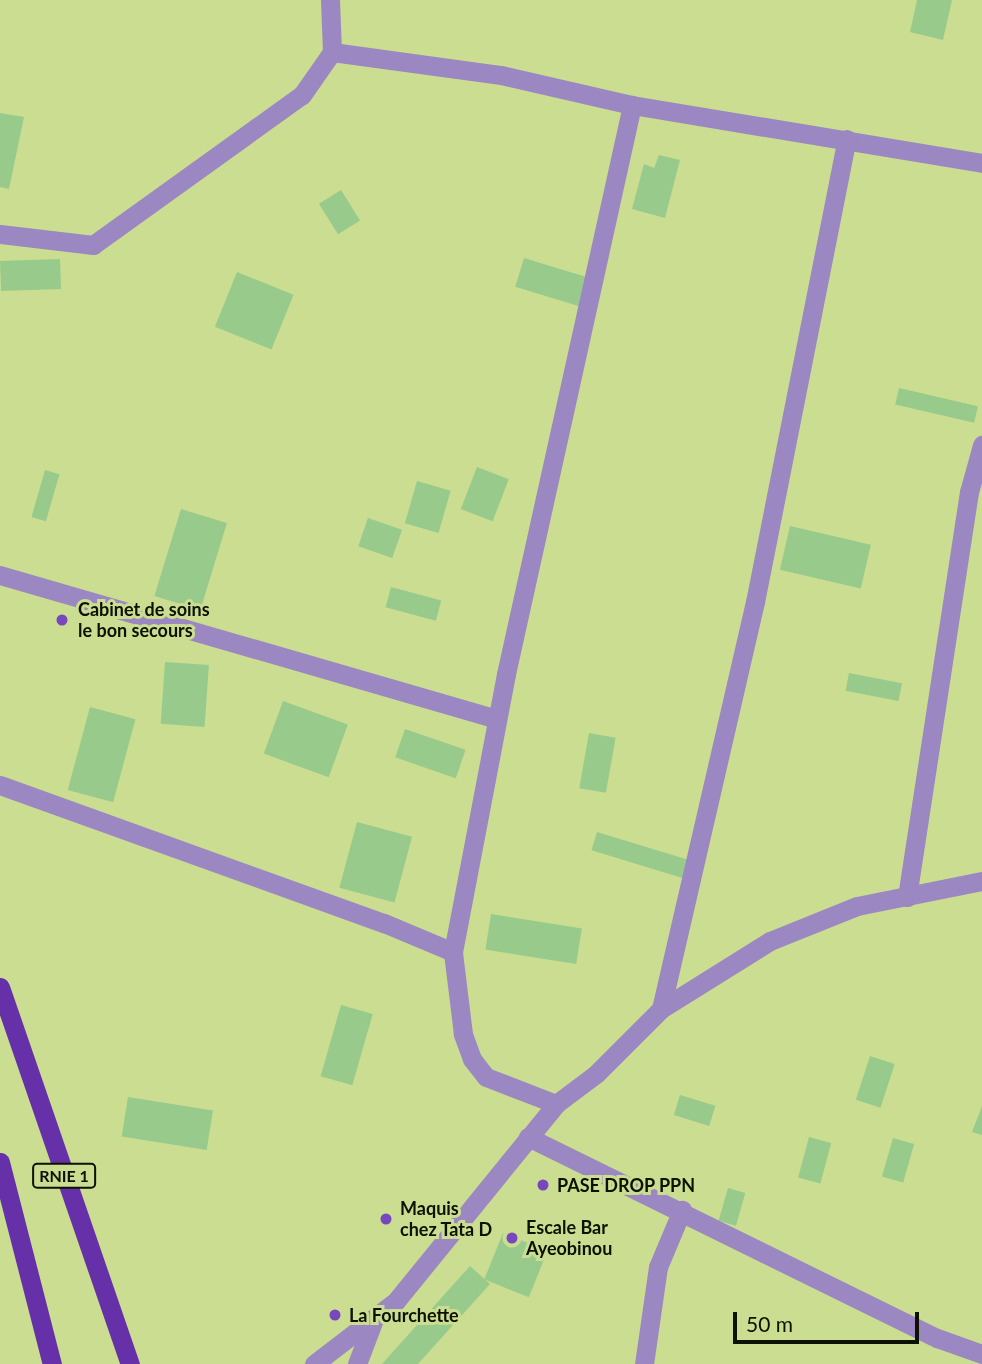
<!DOCTYPE html>
<style>
body{margin:0}
#map{position:relative;width:982px;height:1364px;overflow:hidden;background:#cbdd91;font-family:Lato,sans-serif}
div>[style]{position:absolute}
[style*='--x']{left:calc(var(--x)*1px);top:calc(var(--y)*1px);width:calc(var(--w)*1px);rotate:calc(var(--a)*1deg)}
.building>*{inset:0;background:#98ca8c;transform-origin:0 0}
.minor>*{height:19px;margin:-9.5px;padding:0 9.5px;transform-origin:9.5px;border-radius:9.5px;background:#9b87c2}
.trunk>*{height:19px;margin:-9.5px;padding:0 9.5px;transform-origin:9.5px;border-radius:9.5px;background:#6630a8}
.dots>*{width:19px;height:19px;translate:-50% -50%;box-sizing:border-box;border:4px solid #cbdd91;border-radius:50%}
span{translate:-50% -50%;white-space:nowrap;text-align:center;line-height:1.15;-webkit-text-stroke:6px #cbdd91;paint-order:stroke}
.shield-label span{padding:2px 5px;background:#cbdd91;border:2px solid;border-radius:5px;-webkit-text-stroke-width:0}
.shield-label{font-size:16px;color:#0c1100;font-weight:700}
.poi-label{font-size:18px;color:#0c1100;font-weight:700}
.left{translate:0 -50%;text-align:left}
.scale{position:absolute;left:733px;top:1312px;width:186px;height:32px;box-sizing:border-box;border:4px solid #0c1100;border-top:0;padding-left:9px;font-size:21px;line-height:24px;white-space:nowrap;color:#0c1100;-webkit-text-stroke:5px #cbdd91;paint-order:stroke}
</style>
<div id="map">
<div class="building">
<i style="clip-path:polygon(917px 0,952px 0,943px 40px,910px 32px)"></i>
<i style="clip-path:polygon(0 113px,24px 117px,9px 189px,0 187px)"></i>
<i style="clip-path:polygon(659px 155px,680px 160px,665px 218px,632px 209px,644px 164px,654px 168px)"></i>
<i style="left:341px;top:190px;width:36px;height:26px;rotate:58deg"></i>
<i style="left:524px;top:258px;width:67px;height:30px;rotate:17deg"></i>
<i style="left:60px;top:259px;width:30px;height:60px;rotate:88deg"></i>
<i style="left:237px;top:272px;width:61px;height:59px;rotate:22deg"></i>
<i style="left:899px;top:388px;width:81px;height:17px;rotate:13deg"></i>
<i style="left:477px;top:467px;width:34px;height:45px;rotate:21deg"></i>
<i style="left:45px;top:470px;width:15px;height:49px;rotate:16deg"></i>
<i style="left:417px;top:481px;width:35px;height:44px;rotate:16deg"></i>
<i style="left:181px;top:509px;width:48px;height:91px;rotate:17deg"></i>
<i style="left:368px;top:518px;width:36px;height:30px;rotate:19deg"></i>
<i style="left:790px;top:526px;width:83px;height:45px;rotate:13deg"></i>
<i style="left:391px;top:587px;width:52px;height:21px;rotate:15deg"></i>
<i style="left:165px;top:662px;width:44px;height:62px;rotate:4deg"></i>
<i style="left:849px;top:673px;width:54px;height:18px;rotate:11deg"></i>
<i style="left:283px;top:701px;width:69px;height:56px;rotate:20deg"></i>
<i style="left:90px;top:707px;width:47px;height:86px;rotate:15deg"></i>
<i style="left:405px;top:729px;width:64px;height:30px;rotate:19deg"></i>
<i style="left:589px;top:733px;width:27px;height:56px;rotate:10deg"></i>
<i style="left:357px;top:822px;width:57px;height:68px;rotate:15deg"></i>
<i style="left:597px;top:832px;width:97px;height:19px;rotate:17deg"></i>
<i style="left:491px;top:914px;width:92px;height:36px;rotate:9deg"></i>
<i style="left:341px;top:1005px;width:33px;height:74px;rotate:16deg"></i>
<i style="left:870px;top:1056px;width:26px;height:46px;rotate:18deg"></i>
<i style="left:680px;top:1095px;width:37px;height:21px;rotate:17deg"></i>
<i style="left:128px;top:1097px;width:86px;height:40px;rotate:9deg"></i>
<i style="clip-path:polygon(982px 1106px,982px 1135px,972px 1132px)"></i>
<i style="left:809px;top:1137px;width:23px;height:42px;rotate:15deg"></i>
<i style="left:893px;top:1138px;width:22px;height:40px;rotate:16deg"></i>
<i style="left:728px;top:1188px;width:18px;height:34px;rotate:16deg"></i>
<i style="left:503px;top:1233px;width:48px;height:50px;rotate:22deg"></i>
<i style="clip-path:polygon(470px 1266px,490px 1284px,418px 1364px,382px 1364px)"></i>
</div>
<div class="minor">
<i style="--x:332;--y:52;--w:171;--a:7.8"></i>
<i style="--x:501;--y:75;--w:134;--a:12.9"></i>
<i style="--x:632;--y:105;--w:355;--a:9.4"></i>
<i style="--x:0;--y:234;--w:94;--a:6.7"></i>
<i style="--x:93;--y:245;--w:257;--a:-35.7"></i>
<i style="--x:302;--y:95;--w:52;--a:-55.1"></i>
<i style="--x:332;--y:52;--w:52;--a:-92.2"></i>
<i style="--x:0;--y:575;--w:517;--a:16.16"></i>
<i style="--x:0;--y:785;--w:408;--a:19.8"></i>
<i style="--x:384;--y:923;--w:75;--a:22.8"></i>
<i style="--x:907;--y:897;--w:410;--a:-81.3"></i>
<i style="--x:969;--y:492;--w:49;--a:-74.5"></i>
<i style="--x:661;--y:1009;--w:418;--a:-77"></i>
<i style="--x:755;--y:602;--w:472;--a:-78.8"></i>
<i style="--x:556;--y:1104;--w:75;--a:-158.9"></i>
<i style="--x:486;--y:1077;--w:23;--a:-128"></i>
<i style="--x:472;--y:1059;--w:27;--a:-110"></i>
<i style="--x:463;--y:1034;--w:83;--a:-97"></i>
<i style="--x:453;--y:952;--w:283;--a:-79.2"></i>
<i style="--x:506;--y:674;--w:583;--a:-77.51"></i>
<i style="--x:528;--y:1137;--w:456;--a:26.2"></i>
<i style="--x:937;--y:1338;--w:48;--a:19.6"></i>
<i style="--x:314;--y:1364;--w:103;--a:-37.5"></i>
<i style="--x:396;--y:1301;--w:254;--a:-50.9"></i>
<i style="--x:556;--y:1104;--w:50;--a:-36.9"></i>
<i style="--x:596;--y:1074;--w:92;--a:-45"></i>
<i style="--x:661;--y:1009;--w:128;--a:-32"></i>
<i style="--x:770;--y:941;--w:94;--a:-21.9"></i>
<i style="--x:857;--y:906;--w:127;--a:-11.3"></i>
<i style="--x:357;--y:1364;--w:45;--a:-69.1"></i>
<i style="--x:644;--y:1364;--w:98;--a:-81.8"></i>
<i style="--x:658;--y:1267;--w:62;--a:-67.2"></i>
</div>
<div class="trunk">
<i style="--x:0;--y:987;--w:399;--a:71"></i>
<i style="--x:0;--y:1162;--w:209;--a:75.6"></i>
</div>
<div class="dots">
<i style="left:62px;top:620px;background:#7846bd"></i>
<i style="left:543px;top:1185px;background:#7846bd"></i>
<i style="left:386px;top:1219px;background:#7846bd"></i>
<i style="left:512px;top:1238px;background:#7846bd"></i>
<i style="left:335px;top:1315px;background:#7846bd"></i>
</div>
<div class="shield-label">
<span style="left:64px;top:1176px">RNIE 1</span>
</div>
<div class="poi-label">
<span class="left" style="left:78px;top:620px">Cabinet de soins<br>le bon secours</span>
<span class="left" style="left:557px;top:1185px">PASE DROP PPN</span>
<span class="left" style="left:400px;top:1219px">Maquis<br>chez Tata D</span>
<span class="left" style="left:526px;top:1238px">Escale Bar<br>Ayeobinou</span>
<span class="left" style="left:349px;top:1315px">La Fourchette</span>
</div>
<div class="scale">50 m</div>
</div>
